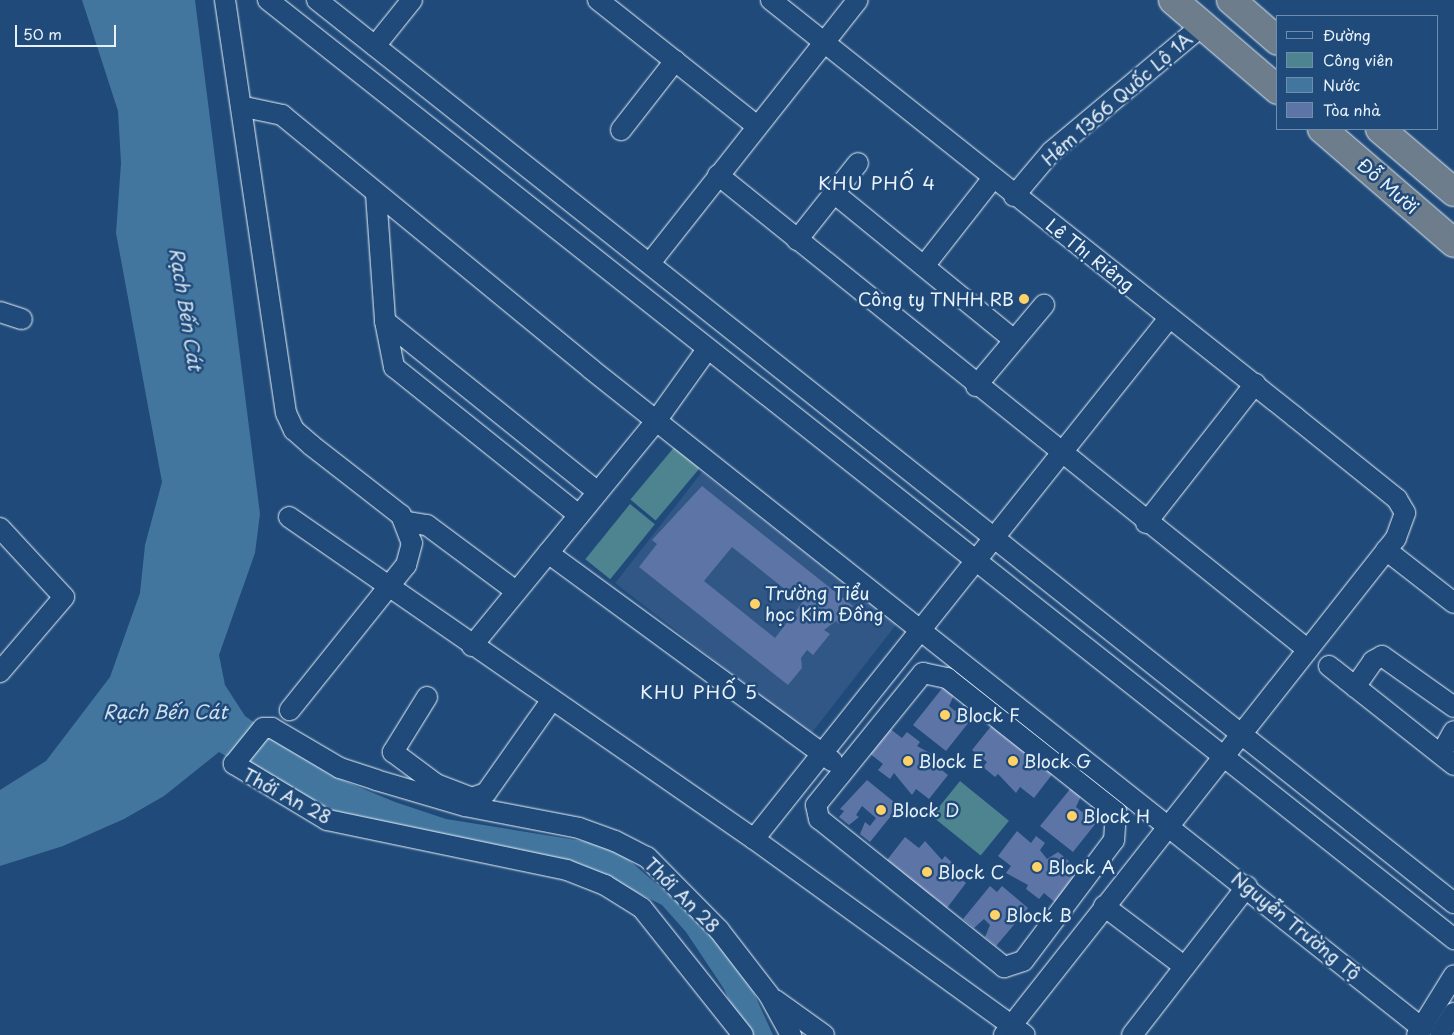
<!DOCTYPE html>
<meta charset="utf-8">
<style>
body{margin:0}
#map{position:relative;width:1454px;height:1035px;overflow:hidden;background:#1f4a7a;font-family:"Playpen Sans",sans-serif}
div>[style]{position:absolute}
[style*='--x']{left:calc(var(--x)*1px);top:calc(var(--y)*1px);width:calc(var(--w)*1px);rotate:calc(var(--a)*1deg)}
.built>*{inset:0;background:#315787;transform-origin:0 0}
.green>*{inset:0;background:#4e8390;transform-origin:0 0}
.water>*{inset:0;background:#42769f}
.building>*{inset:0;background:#5c75a6}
.roads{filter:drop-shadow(0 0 1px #e8f1f8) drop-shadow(0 0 1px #e8f1f8)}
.minor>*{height:20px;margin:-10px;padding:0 10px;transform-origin:10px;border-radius:10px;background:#1f4a7a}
.highway>*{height:28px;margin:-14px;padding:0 14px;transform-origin:14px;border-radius:14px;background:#6d7d8c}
.dots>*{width:14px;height:14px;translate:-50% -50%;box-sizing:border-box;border:2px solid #1f4a7a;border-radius:50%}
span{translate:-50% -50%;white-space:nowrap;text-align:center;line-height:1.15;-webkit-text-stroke:5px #1f4a7a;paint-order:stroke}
.street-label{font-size:18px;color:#e8f1f8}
.poi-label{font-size:18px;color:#e8f1f8}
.right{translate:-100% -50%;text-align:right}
.left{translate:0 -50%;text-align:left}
.neighbourhood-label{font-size:19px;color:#e8f1f8;letter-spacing:1px}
.water-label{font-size:19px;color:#cfdfeb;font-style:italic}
.legend{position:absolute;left:1276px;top:15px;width:162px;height:115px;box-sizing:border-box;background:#1f4a7a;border:1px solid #6f8dac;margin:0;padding:6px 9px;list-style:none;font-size:15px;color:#e8f1f8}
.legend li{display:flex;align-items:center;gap:10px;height:25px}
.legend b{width:25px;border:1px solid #6f8dac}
.scale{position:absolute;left:15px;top:25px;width:101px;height:22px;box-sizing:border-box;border:2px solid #e8f1f8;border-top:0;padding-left:6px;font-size:15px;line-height:18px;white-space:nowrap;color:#e8f1f8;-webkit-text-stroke:4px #1f4a7a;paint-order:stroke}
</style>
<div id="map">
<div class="built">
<i style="left:702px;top:472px;width:247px;height:141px;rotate:38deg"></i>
</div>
<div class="green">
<i style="left:676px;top:445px;width:33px;height:71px;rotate:40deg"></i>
<i style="left:630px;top:504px;width:32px;height:71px;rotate:39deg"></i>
<i style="left:960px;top:781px;width:63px;height:45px;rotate:39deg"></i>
</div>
<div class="water">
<i style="clip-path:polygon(82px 0,195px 0,260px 514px,255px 553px,219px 655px,225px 685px,245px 716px,330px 775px,395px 802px,446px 819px,613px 846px,710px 931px,753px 991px,773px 1035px,751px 1035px,739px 1023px,724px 989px,686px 932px,662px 905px,628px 888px,472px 840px,315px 807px,219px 752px,164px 796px,124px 819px,63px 846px,0 866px,0 790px,46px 761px,110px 677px,140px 593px,145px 545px,162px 482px,116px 233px,121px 163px,118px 111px)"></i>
</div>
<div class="building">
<i style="clip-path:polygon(evenodd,702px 486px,853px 606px,839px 624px,836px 621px,824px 630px,830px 634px,813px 655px,807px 650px,801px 658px,802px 668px,788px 685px,639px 567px,657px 544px,652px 540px,702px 486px,732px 547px,802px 603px,775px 638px,704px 581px,732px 547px)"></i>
<i style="clip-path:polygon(944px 686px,954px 695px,949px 706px,955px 711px,965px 703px,977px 712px,946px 751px,913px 725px)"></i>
<i style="clip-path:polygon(992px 725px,1054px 772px,1034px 798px,1020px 787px,1016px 793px,998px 774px,995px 777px,983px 767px,987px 762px,972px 750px)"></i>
<i style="clip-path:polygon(889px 728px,902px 738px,907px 732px,920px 742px,917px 746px,939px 758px,934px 764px,948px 775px,929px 799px,916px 789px,912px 795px,894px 773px,890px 779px,878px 770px,883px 764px,869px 753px)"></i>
<i style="clip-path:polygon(867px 780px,899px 806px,870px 842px,860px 834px,865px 822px,870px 826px,876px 818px,862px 806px,856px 815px,859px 817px,849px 825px,839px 817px,844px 811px,840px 809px)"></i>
<i style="clip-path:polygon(1071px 788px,1081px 796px,1076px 807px,1082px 812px,1093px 804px,1104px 813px,1073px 852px,1040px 826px)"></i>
<i style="clip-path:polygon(1017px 831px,1031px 843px,1036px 836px,1045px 843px,1040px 850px,1047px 859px,1058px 852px,1069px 861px,1063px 868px,1077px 879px,1057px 904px,1044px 893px,1039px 899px,1026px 889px,1028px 885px,1006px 873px,1011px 866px,998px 856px)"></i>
<i style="clip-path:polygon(905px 837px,919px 848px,925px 841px,942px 860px,945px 856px,957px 867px,953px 872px,966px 883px,947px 908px,934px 897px,929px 904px,924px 890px,911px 880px,906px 886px,897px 879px,902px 872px,887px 860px)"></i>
<i style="clip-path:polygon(990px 886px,997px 892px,1002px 886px,1028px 908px,996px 946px,985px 937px,990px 925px,984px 919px,974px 928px,963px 919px)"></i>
</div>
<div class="roads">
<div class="minor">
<i style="--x:225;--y:0;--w:417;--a:81.6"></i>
<i style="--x:286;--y:413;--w:19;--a:65"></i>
<i style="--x:294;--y:430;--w:23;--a:41"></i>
<i style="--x:311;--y:445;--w:114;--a:37.9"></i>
<i style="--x:401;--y:515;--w:30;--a:69"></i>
<i style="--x:412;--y:543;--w:23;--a:105"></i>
<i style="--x:406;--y:565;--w:186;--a:128.7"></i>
<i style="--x:268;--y:0;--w:1513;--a:38.37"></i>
<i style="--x:317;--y:0;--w:1452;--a:38.46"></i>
<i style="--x:598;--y:0;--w:203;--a:38.4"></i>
<i style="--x:771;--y:0;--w:670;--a:38.51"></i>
<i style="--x:1295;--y:417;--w:131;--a:38.8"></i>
<i style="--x:1397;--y:499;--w:16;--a:60"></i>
<i style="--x:1405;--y:513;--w:27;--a:110"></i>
<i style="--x:1396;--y:538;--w:633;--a:128.26"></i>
<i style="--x:375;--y:46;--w:59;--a:-51.2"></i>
<i style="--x:245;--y:107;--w:38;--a:12"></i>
<i style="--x:282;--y:115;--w:400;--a:39.4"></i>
<i style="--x:591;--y:369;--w:1061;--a:38.42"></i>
<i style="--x:621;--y:130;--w:88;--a:-52"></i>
<i style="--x:718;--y:175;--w:756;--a:38.83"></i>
<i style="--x:834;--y:193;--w:232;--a:39.2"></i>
<i style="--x:376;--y:194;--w:127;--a:85.9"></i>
<i style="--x:385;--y:321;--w:47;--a:78.9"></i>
<i style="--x:394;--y:367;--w:237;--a:38.7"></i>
<i style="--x:1014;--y:196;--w:57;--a:-49.9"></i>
<i style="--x:1051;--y:152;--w:198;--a:-39.9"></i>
<i style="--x:797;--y:240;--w:98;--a:-51.6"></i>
<i style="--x:650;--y:263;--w:335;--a:-51.7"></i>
<i style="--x:924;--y:266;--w:112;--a:-51.9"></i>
<i style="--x:0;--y:312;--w:23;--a:18"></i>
<i style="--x:385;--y:321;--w:273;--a:38.8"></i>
<i style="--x:976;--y:386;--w:106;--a:-50"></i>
<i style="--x:289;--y:517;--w:566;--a:34.7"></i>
<i style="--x:754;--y:839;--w:334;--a:35.9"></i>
<i style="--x:407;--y:522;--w:20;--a:9"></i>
<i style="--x:427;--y:525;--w:111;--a:36.6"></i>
<i style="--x:1146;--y:523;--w:177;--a:-51.9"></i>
<i style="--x:0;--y:528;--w:94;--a:47.2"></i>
<i style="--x:64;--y:597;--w:99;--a:130.5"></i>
<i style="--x:1386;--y:550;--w:86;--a:37.9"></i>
<i style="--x:548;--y:553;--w:352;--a:36.2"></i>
<i style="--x:472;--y:646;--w:291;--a:-50.7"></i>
<i style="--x:656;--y:421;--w:86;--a:-54.5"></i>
<i style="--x:1329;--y:666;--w:159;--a:38.4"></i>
<i style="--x:923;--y:673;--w:25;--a:12"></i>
<i style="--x:947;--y:678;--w:216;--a:38.4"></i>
<i style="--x:1116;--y:812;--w:28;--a:94"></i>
<i style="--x:1114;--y:840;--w:151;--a:126.9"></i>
<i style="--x:1023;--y:961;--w:20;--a:162"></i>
<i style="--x:1004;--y:967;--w:237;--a:-141.3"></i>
<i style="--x:819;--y:819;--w:14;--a:-102"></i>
<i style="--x:816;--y:805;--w:170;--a:-51"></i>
<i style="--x:1355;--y:687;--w:32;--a:-55"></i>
<i style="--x:1373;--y:661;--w:10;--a:-29"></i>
<i style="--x:1382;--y:656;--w:88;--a:35.3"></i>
<i style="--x:427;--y:697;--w:65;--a:121.7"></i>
<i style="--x:393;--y:752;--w:54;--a:36.7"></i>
<i style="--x:436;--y:784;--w:39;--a:21"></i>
<i style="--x:472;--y:798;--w:15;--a:-20"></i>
<i style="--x:486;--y:793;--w:113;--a:-54.8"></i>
<i style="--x:1441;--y:754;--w:26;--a:-61"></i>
<i style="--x:754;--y:839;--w:667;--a:-51.45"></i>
<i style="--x:1104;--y:906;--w:101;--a:37"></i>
<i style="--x:775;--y:1000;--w:60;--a:35.5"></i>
<i style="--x:743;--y:1035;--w:162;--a:-128.5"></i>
<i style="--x:642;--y:908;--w:44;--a:-148.1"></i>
<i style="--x:605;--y:885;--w:41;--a:-158.5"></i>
<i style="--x:567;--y:870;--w:245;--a:-168.2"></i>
<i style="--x:327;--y:820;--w:109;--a:-148.9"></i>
<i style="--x:234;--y:764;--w:46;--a:-51.1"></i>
<i style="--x:263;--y:728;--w:9;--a:0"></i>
<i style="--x:272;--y:728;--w:79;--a:30.5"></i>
<i style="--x:340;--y:768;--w:38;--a:18"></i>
<i style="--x:376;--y:780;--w:93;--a:16.3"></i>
<i style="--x:465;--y:806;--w:116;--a:10.9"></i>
<i style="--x:579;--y:828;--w:38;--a:20"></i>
<i style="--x:615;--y:841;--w:36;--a:27"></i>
<i style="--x:647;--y:857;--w:103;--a:45.4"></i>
<i style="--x:719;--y:930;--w:82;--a:52.4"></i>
<i style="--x:769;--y:995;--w:46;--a:61.2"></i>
<i style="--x:1132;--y:1035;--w:188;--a:-52.3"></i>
<i style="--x:1417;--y:1035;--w:70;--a:-58.3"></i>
<i style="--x:1440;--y:1035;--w:26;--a:-58"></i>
</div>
<div class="highway">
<i style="--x:1173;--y:0;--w:138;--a:40.6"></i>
<i style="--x:1231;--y:0;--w:62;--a:41.1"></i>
<i style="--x:1322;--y:129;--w:174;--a:40.8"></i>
<i style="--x:1380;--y:129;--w:97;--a:40.4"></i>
</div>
</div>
<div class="dots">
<i style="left:1024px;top:299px;background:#ffd166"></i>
<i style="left:755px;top:604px;background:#ffd166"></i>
<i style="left:945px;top:715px;background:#ffd166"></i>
<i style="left:908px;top:761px;background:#ffd166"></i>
<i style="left:1013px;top:761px;background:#ffd166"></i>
<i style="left:881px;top:810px;background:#ffd166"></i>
<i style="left:1072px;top:816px;background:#ffd166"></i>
<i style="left:1037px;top:867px;background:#ffd166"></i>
<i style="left:927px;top:872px;background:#ffd166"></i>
<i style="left:995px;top:915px;background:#ffd166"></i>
</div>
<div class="street-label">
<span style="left:1117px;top:99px;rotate:-41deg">Hẻm 1366 Quốc Lộ 1A</span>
<span style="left:1388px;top:186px;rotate:41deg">Đỗ Mười</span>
<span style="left:1090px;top:255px;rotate:38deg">Lê Thị Riêng</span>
<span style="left:287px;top:796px;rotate:28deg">Thới An 28</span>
<span style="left:682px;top:895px;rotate:45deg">Thới An 28</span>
<span style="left:1296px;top:926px;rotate:39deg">Nguyễn Trường Tộ</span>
</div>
<div class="poi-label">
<span class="right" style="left:1014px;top:299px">Công ty TNHH RB</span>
<span class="left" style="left:765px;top:604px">Trường Tiểu<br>học Kim Đồng</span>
<span class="left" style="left:955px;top:715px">Block F</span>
<span class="left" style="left:918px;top:761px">Block E</span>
<span class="left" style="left:1023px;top:761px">Block G</span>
<span class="left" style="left:891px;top:810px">Block D</span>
<span class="left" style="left:1082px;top:816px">Block H</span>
<span class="left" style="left:1047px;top:867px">Block A</span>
<span class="left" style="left:937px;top:872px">Block C</span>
<span class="left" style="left:1005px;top:915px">Block B</span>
</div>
<div class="neighbourhood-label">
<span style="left:877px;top:183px">KHU PHỐ 4</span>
<span style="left:699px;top:692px">KHU PHỐ 5</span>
</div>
<div class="water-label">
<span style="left:186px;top:309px;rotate:81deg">Rạch Bến Cát</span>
<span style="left:165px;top:712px">Rạch Bến Cát</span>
</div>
<ul class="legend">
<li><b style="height:6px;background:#1f4a7a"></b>Đường</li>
<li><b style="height:14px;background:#4e8390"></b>Công viên</li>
<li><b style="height:14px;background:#42769f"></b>Nước</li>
<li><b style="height:14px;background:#5c75a6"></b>Tòa nhà</li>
</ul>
<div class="scale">50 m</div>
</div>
